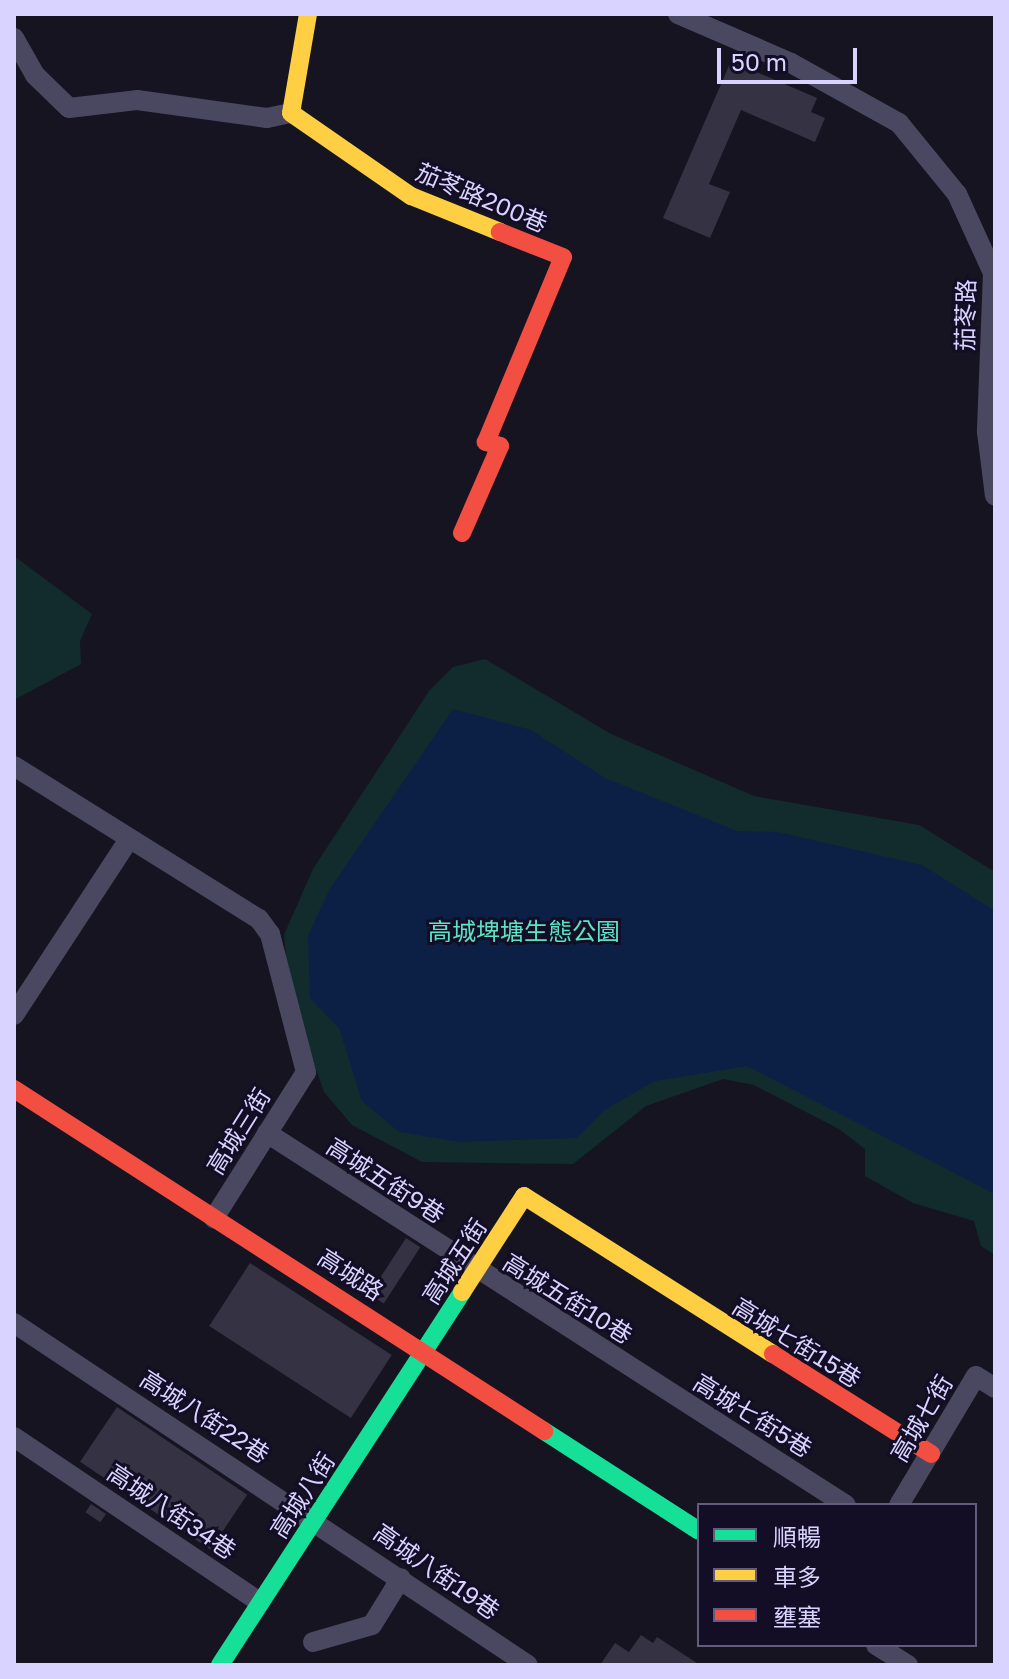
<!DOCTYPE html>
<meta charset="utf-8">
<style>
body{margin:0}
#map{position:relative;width:1009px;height:1679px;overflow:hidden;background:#161420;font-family:"Golos Text","Noto Sans TC",sans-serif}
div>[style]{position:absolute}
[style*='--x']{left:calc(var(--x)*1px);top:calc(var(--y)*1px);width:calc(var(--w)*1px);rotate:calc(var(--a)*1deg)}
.green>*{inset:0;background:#122c2e}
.water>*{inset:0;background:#0c1f45}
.building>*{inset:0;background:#343243;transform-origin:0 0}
.street>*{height:20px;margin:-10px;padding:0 10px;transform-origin:10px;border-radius:10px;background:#4a4861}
.fast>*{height:18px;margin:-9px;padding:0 9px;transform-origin:9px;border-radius:9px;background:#16e098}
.slow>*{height:18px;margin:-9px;padding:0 9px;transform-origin:9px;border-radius:9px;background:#ffcf43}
.jam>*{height:18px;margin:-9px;padding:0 9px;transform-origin:9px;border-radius:9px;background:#f24e42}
span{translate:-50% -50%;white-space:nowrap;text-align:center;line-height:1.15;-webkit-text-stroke:6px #130e26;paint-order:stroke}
.street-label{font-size:24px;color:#d9d3ff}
.park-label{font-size:24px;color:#5be3c4}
.frame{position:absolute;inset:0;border:16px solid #d9d3ff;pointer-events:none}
.legend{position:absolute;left:697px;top:1503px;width:280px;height:144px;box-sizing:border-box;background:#130e26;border:2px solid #625d7d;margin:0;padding:10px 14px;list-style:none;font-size:24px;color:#d9d3ff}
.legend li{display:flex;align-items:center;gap:16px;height:40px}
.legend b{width:40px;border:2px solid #625d7d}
.scale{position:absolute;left:717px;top:48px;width:140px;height:36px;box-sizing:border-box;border:4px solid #d9d3ff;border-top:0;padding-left:10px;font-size:24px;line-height:28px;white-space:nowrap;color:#d9d3ff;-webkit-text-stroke:6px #130e26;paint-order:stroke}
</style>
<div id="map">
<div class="green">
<i style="clip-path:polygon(14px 556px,92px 614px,80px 641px,81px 664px,14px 700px)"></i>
<i style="clip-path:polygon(485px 659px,611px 734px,754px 796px,919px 825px,995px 872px,995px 1255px,981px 1246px,974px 1221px,913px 1203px,865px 1176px,865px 1149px,839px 1129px,754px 1085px,723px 1079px,646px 1106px,573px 1164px,422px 1162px,352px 1125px,324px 1092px,289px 991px,284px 935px,313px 869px,429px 691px,453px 667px)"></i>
</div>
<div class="water">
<i style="clip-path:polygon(453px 709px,531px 730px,605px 778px,737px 831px,778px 832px,922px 865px,995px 911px,995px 1194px,747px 1066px,655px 1081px,606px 1109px,577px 1138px,459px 1142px,399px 1132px,362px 1101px,339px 1028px,310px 998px,308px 936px,329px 890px)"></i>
</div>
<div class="building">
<i style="clip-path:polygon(731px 61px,817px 98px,811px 112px,825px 118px,815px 142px,741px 110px,709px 184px,730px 192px,710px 238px,663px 218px)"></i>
<i style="left:406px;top:1238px;width:17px;height:67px;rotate:33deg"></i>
<i style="left:250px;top:1263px;width:169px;height:75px;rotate:33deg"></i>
<i style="left:117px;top:1407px;width:157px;height:66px;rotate:34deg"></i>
<i style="left:91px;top:1504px;width:18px;height:10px;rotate:34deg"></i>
<i style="clip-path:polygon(641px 1635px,653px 1643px,657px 1637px,700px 1665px,600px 1665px,615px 1643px,629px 1652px)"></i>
</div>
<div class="street">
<i style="--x:678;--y:14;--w:123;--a:23.4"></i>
<i style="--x:791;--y:63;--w:124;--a:29.1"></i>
<i style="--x:899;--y:123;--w:92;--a:50.8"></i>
<i style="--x:957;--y:194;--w:87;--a:65.5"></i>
<i style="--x:993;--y:273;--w:159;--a:92.2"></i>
<i style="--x:987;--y:432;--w:64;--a:82.9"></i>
<i style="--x:14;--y:38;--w:43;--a:60.4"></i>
<i style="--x:35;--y:75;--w:47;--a:44.1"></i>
<i style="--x:69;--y:108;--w:68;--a:-6.7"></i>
<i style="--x:137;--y:100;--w:131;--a:7.9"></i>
<i style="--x:267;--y:118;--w:25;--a:-12"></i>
<i style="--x:14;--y:766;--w:289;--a:32"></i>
<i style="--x:259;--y:919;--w:19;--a:54"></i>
<i style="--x:270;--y:934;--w:143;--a:75.4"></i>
<i style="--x:306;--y:1072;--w:173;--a:122.2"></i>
<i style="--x:14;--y:1015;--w:210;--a:-56.8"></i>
<i style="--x:267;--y:1133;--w:688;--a:32.72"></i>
<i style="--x:14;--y:1323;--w:617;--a:33.64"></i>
<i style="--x:14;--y:1437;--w:296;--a:33.9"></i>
<i style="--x:899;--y:1505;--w:150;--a:-59.2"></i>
<i style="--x:976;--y:1376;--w:22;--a:32"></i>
<i style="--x:313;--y:1642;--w:61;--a:-16.1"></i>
<i style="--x:372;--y:1625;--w:55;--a:-58.3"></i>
<i style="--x:876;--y:1645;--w:38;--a:32"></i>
</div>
<div class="fast">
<i style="--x:544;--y:1431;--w:184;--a:32.8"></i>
<i style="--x:220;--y:1665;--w:445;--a:-57"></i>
</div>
<div class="slow">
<i style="--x:308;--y:14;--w:100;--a:99.7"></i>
<i style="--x:291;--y:113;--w:146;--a:34.7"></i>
<i style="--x:411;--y:196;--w:96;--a:22"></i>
<i style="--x:462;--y:1292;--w:114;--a:-57.1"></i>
<i style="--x:524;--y:1196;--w:295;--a:32.4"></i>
</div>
<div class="jam">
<i style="--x:462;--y:533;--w:95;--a:-66.4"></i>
<i style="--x:500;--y:446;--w:15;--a:-164"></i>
<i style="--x:486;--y:442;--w:200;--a:-67.4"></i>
<i style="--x:563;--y:257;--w:68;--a:-158.4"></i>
<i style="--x:14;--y:1089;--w:631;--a:32.83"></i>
<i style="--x:773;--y:1354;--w:187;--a:32.3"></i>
</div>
<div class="street-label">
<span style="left:482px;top:197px;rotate:23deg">茄苳路200巷</span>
<span style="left:965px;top:315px;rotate:-89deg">茄苳路</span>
<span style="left:238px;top:1131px;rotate:-58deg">高城三街</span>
<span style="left:386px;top:1180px;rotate:33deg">高城五街9巷</span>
<span style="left:454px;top:1261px;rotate:-57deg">高城五街</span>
<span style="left:351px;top:1274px;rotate:33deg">高城路</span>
<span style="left:568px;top:1298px;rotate:32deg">高城五街10巷</span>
<span style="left:797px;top:1342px;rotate:32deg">高城七街15巷</span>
<span style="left:753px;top:1415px;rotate:32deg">高城七街5巷</span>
<span style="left:205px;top:1416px;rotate:33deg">高城八街22巷</span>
<span style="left:921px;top:1418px;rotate:-59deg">高城七街</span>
<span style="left:302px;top:1495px;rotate:-57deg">高城八街</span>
<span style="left:172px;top:1511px;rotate:34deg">高城八街34巷</span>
<span style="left:437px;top:1571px;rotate:35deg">高城八街19巷</span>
</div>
<div class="park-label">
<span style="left:524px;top:931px">高城埤塘生態公園</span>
</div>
<div class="frame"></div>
<ul class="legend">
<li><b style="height:10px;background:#16e098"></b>順暢</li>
<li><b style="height:10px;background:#ffcf43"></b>車多</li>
<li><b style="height:10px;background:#f24e42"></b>壅塞</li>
</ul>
<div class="scale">50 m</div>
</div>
